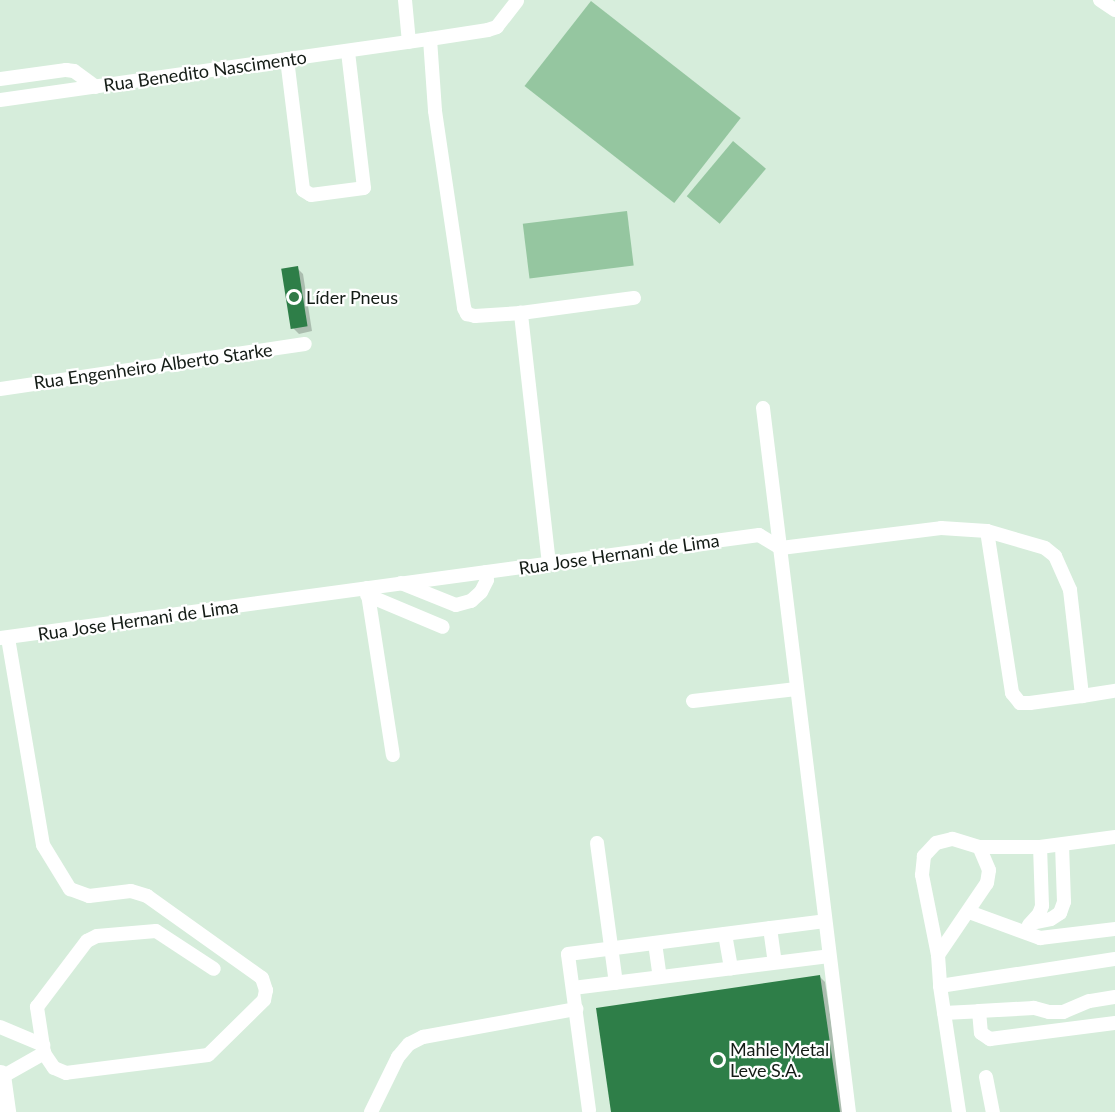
<!DOCTYPE html>
<meta charset="utf-8">
<style>
body{margin:0}
#map{position:relative;width:1115px;height:1112px;overflow:hidden;background:#d6eddb;font-family:Lato,sans-serif}
div>[style]{position:absolute}
[style*='--x']{left:calc(var(--x)*1px);top:calc(var(--y)*1px);width:calc(var(--w)*1px);rotate:calc(var(--a)*1deg)}
.green>*{inset:0;background:#95c6a0;transform-origin:0 0}
.shadow>*{inset:0;background:#0003}
.building>*{inset:0;background:#2e7e48;transform-origin:0 0}
.minor>*{height:14px;margin:-7px;padding:0 7px;transform-origin:7px;border-radius:7px;background:#fff}
.highway>*{height:21px;margin:-10.5px;padding:0 10.5px;transform-origin:10.5px;border-radius:10.5px;background:#fff}
.dots>*{width:16px;height:16px;translate:-50% -50%;box-sizing:border-box;border:3px solid #fff;border-radius:50%}
span{translate:-50% -50%;white-space:nowrap;text-align:center;line-height:1.15;-webkit-text-stroke:4.5px #fff;paint-order:stroke}
.street-label{font-size:18px;color:#131b15}
.poi-label{font-size:18px;color:#131b15}
.left{translate:0 -50%;text-align:left}
</style>
<div id="map">
<div class="green">
<i style="left:591px;top:1px;width:190px;height:108px;rotate:38deg"></i>
<i style="left:733px;top:141px;width:43px;height:72px;rotate:40deg"></i>
<i style="left:627px;top:211px;width:55px;height:105px;rotate:83deg"></i>
</div>
<div class="shadow">
<i style="clip-path:polygon(297px 268px,303px 274px,312px 331px,299px 334px,293px 328px)"></i>
<i style="clip-path:polygon(819px 976px,825px 982px,845px 1112px,613px 1112px)"></i>
</div>
<div class="building">
<i style="left:298px;top:266px;width:61px;height:17px;rotate:81deg"></i>
<i style="clip-path:polygon(820px 975px,840px 1112px,611px 1112px,596px 1008px)"></i>
</div>
<div class="minor">
<i style="--x:405;--y:0;--w:42;--a:84.6"></i>
<i style="--x:1100;--y:0;--w:18;--a:34"></i>
<i style="--x:517;--y:1;--w:33;--a:128"></i>
<i style="--x:497;--y:27;--w:9;--a:162"></i>
<i style="--x:488;--y:30;--w:59;--a:171.2"></i>
<i style="--x:430;--y:39;--w:72;--a:86"></i>
<i style="--x:435;--y:111;--w:199;--a:81.6"></i>
<i style="--x:464;--y:308;--w:7;--a:63"></i>
<i style="--x:467;--y:314;--w:8;--a:14"></i>
<i style="--x:475;--y:316;--w:46;--a:-3.7"></i>
<i style="--x:287;--y:59;--w:132;--a:83"></i>
<i style="--x:303;--y:190;--w:9;--a:32"></i>
<i style="--x:311;--y:195;--w:53;--a:-7.5"></i>
<i style="--x:364;--y:188;--w:138;--a:-96.7"></i>
<i style="--x:0;--y:79;--w:67;--a:-7.8"></i>
<i style="--x:66;--y:70;--w:8;--a:7"></i>
<i style="--x:74;--y:71;--w:27;--a:36"></i>
<i style="--x:0;--y:100;--w:434;--a:-8.1"></i>
<i style="--x:0;--y:389;--w:308;--a:-8.4"></i>
<i style="--x:763;--y:408;--w:709;--a:83.04"></i>
<i style="--x:987;--y:531;--w:164;--a:81.2"></i>
<i style="--x:1012;--y:693;--w:13;--a:51"></i>
<i style="--x:1020;--y:703;--w:10;--a:0"></i>
<i style="--x:1030;--y:703;--w:52;--a:-7.7"></i>
<i style="--x:549;--y:564;--w:253;--a:-96.4"></i>
<i style="--x:521;--y:313;--w:114;--a:-7.6"></i>
<i style="--x:401;--y:583;--w:59;--a:21.8"></i>
<i style="--x:456;--y:605;--w:16;--a:-15"></i>
<i style="--x:471;--y:601;--w:13;--a:-42"></i>
<i style="--x:481;--y:592;--w:13;--a:-63"></i>
<i style="--x:487;--y:580;--w:8;--a:-104"></i>
<i style="--x:367;--y:588;--w:169;--a:81.2"></i>
<i style="--x:367;--y:595;--w:82;--a:22.8"></i>
<i style="--x:0;--y:638;--w:766;--a:-7.73"></i>
<i style="--x:759;--y:535;--w:26;--a:31"></i>
<i style="--x:781;--y:548;--w:161;--a:-7.1"></i>
<i style="--x:941;--y:528;--w:46;--a:3.7"></i>
<i style="--x:987;--y:531;--w:60;--a:16.3"></i>
<i style="--x:1045;--y:548;--w:13;--a:39"></i>
<i style="--x:1055;--y:556;--w:37;--a:66"></i>
<i style="--x:1070;--y:590;--w:107;--a:83.5"></i>
<i style="--x:1082;--y:696;--w:33;--a:-9"></i>
<i style="--x:8;--y:638;--w:210;--a:80.4"></i>
<i style="--x:43;--y:845;--w:52;--a:58.5"></i>
<i style="--x:70;--y:889;--w:20;--a:20"></i>
<i style="--x:89;--y:896;--w:42;--a:-6.8"></i>
<i style="--x:131;--y:891;--w:17;--a:17"></i>
<i style="--x:147;--y:896;--w:141;--a:35.5"></i>
<i style="--x:262;--y:978;--w:13;--a:72"></i>
<i style="--x:266;--y:990;--w:10;--a:101"></i>
<i style="--x:264;--y:1000;--w:78;--a:135.5"></i>
<i style="--x:208;--y:1055;--w:143;--a:172.8"></i>
<i style="--x:66;--y:1073;--w:13;--a:-157"></i>
<i style="--x:54;--y:1068;--w:18;--a:-124"></i>
<i style="--x:44;--y:1053;--w:47;--a:-98.7"></i>
<i style="--x:37;--y:1007;--w:83;--a:-52.9"></i>
<i style="--x:87;--y:941;--w:11;--a:-27"></i>
<i style="--x:97;--y:936;--w:59;--a:-4.8"></i>
<i style="--x:156;--y:931;--w:69;--a:33.2"></i>
<i style="--x:693;--y:701;--w:104;--a:-6.6"></i>
<i style="--x:597;--y:843;--w:141;--a:82.3"></i>
<i style="--x:979;--y:847;--w:61;--a:0"></i>
<i style="--x:1040;--y:847;--w:76;--a:-7.6"></i>
<i style="--x:969;--y:912;--w:76;--a:20.1"></i>
<i style="--x:1040;--y:938;--w:76;--a:-6.8"></i>
<i style="--x:1032;--y:923;--w:19;--a:-12"></i>
<i style="--x:1051;--y:919;--w:11;--a:-34"></i>
<i style="--x:1060;--y:913;--w:12;--a:-70"></i>
<i style="--x:1064;--y:902;--w:57;--a:-92"></i>
<i style="--x:1029;--y:925;--w:15;--a:-48"></i>
<i style="--x:1039;--y:914;--w:9;--a:-69"></i>
<i style="--x:1042;--y:906;--w:59;--a:-91.9"></i>
<i style="--x:770;--y:928;--w:34;--a:82"></i>
<i style="--x:725;--y:934;--w:35;--a:80"></i>
<i style="--x:655;--y:943;--w:34;--a:82"></i>
<i style="--x:938;--y:955;--w:87;--a:-55.8"></i>
<i style="--x:987;--y:883;--w:13;--a:-81"></i>
<i style="--x:989;--y:870;--w:25;--a:-113"></i>
<i style="--x:979;--y:847;--w:28;--a:-163"></i>
<i style="--x:952;--y:839;--w:16;--a:166"></i>
<i style="--x:936;--y:843;--w:18;--a:133"></i>
<i style="--x:924;--y:856;--w:19;--a:96"></i>
<i style="--x:922;--y:875;--w:82;--a:78.7"></i>
<i style="--x:938;--y:955;--w:31;--a:86"></i>
<i style="--x:940;--y:986;--w:127;--a:81.4"></i>
<i style="--x:940;--y:986;--w:177;--a:-8.8"></i>
<i style="--x:573;--y:988;--w:258;--a:-7.1"></i>
<i style="--x:1115;--y:997;--w:26;--a:171"></i>
<i style="--x:1089;--y:1001;--w:28;--a:157"></i>
<i style="--x:1063;--y:1012;--w:14;--a:180"></i>
<i style="--x:1049;--y:1012;--w:16;--a:-165"></i>
<i style="--x:1034;--y:1008;--w:55;--a:176.9"></i>
<i style="--x:979;--y:1011;--w:22;--a:85"></i>
<i style="--x:981;--y:1033;--w:11;--a:34"></i>
<i style="--x:990;--y:1039;--w:126;--a:-7.3"></i>
<i style="--x:944;--y:1013;--w:35;--a:-3"></i>
<i style="--x:0;--y:1027;--w:47;--a:22.7"></i>
<i style="--x:986;--y:1077;--w:36;--a:79"></i>
<i style="--x:0;--y:1078;--w:51;--a:-29.6"></i>
<i style="--x:589;--y:1110;--w:157;--a:-97.7"></i>
<i style="--x:568;--y:954;--w:259;--a:-7.3"></i>
<i style="--x:371;--y:1112;--w:61;--a:-63.9"></i>
<i style="--x:398;--y:1057;--w:17;--a:-50"></i>
<i style="--x:409;--y:1044;--w:16;--a:-27"></i>
<i style="--x:423;--y:1037;--w:156;--a:-10.4"></i>
</div>
<div class="highway">
<i style="--x:0;--y:1075;--w:37;--a:82"></i>
</div>
<div class="dots">
<i style="left:294px;top:297px;background:#307a47"></i>
<i style="left:718px;top:1060px;background:#307a47"></i>
</div>
<div class="street-label">
<span style="left:205px;top:71px;rotate:-8deg">Rua Benedito Nascimento</span>
<span style="left:153px;top:366px;rotate:-8deg">Rua Engenheiro Alberto Starke</span>
<span style="left:619px;top:554px;rotate:-8deg">Rua Jose Hernani de Lima</span>
<span style="left:138px;top:620px;rotate:-8deg">Rua Jose Hernani de Lima</span>
</div>
<div class="poi-label">
<span class="left" style="left:306px;top:297px">Líder Pneus</span>
<span class="left" style="left:730px;top:1060px">Mahle Metal<br>Leve S.A.</span>
</div>
</div>
